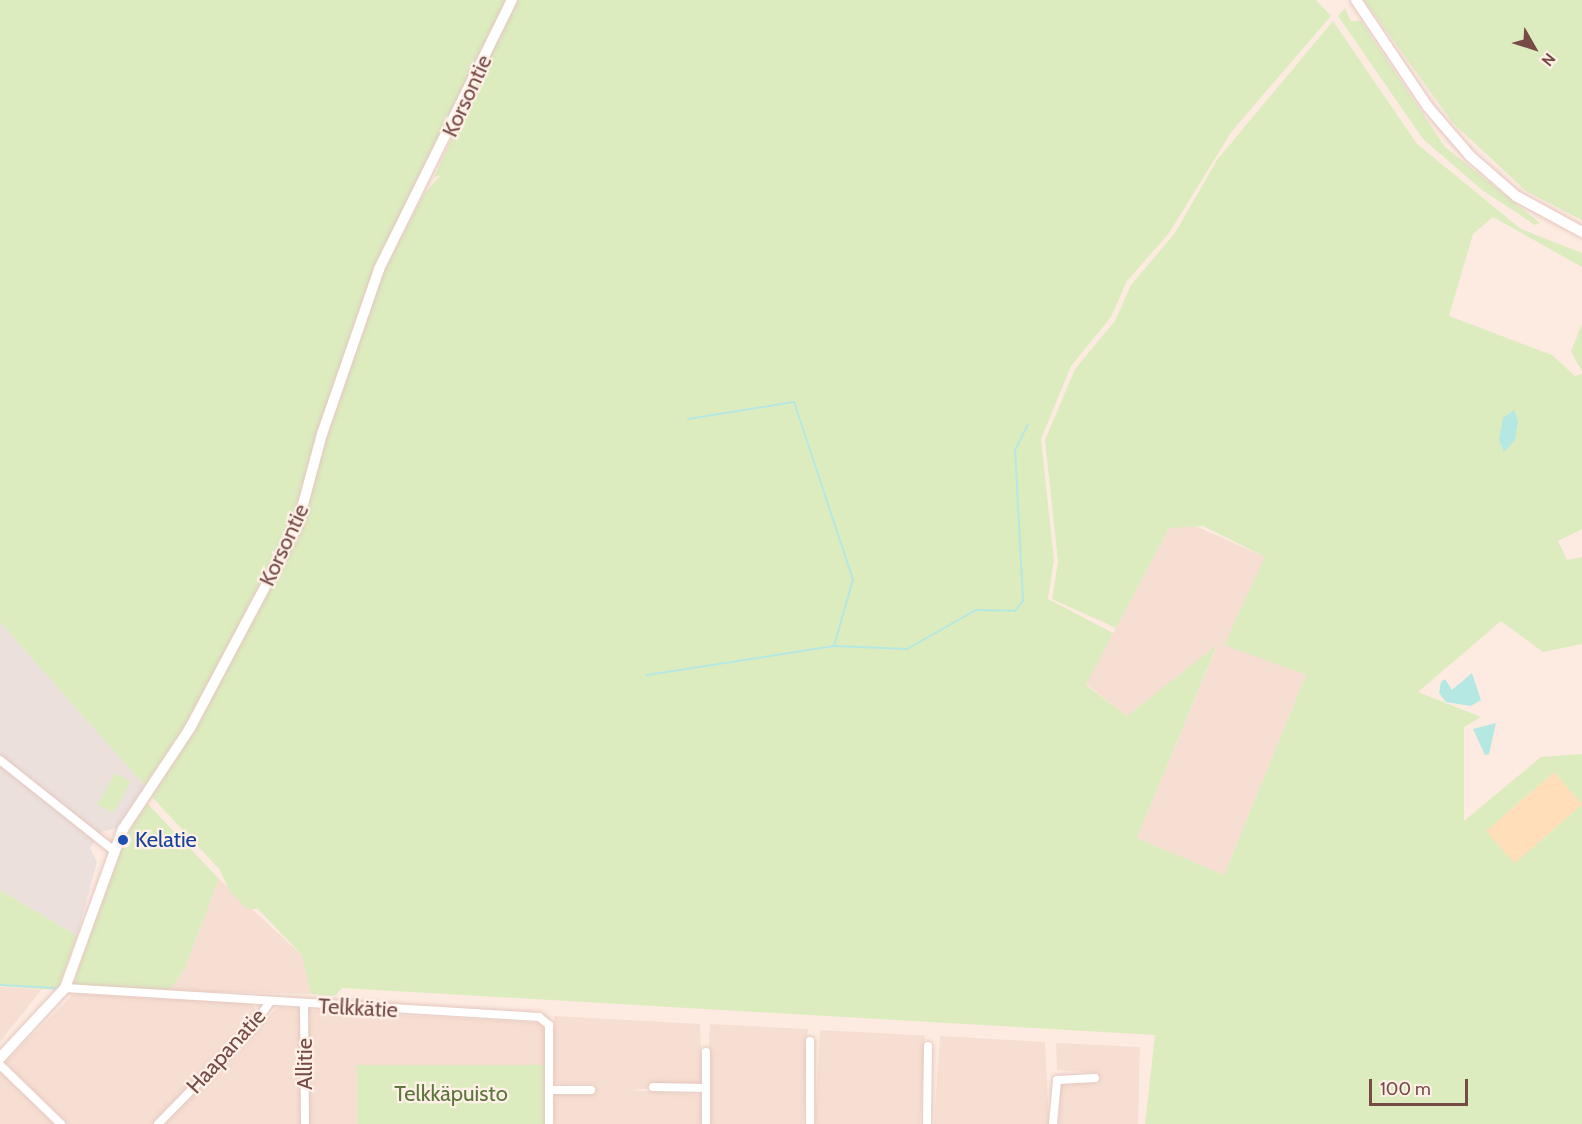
<!DOCTYPE html>
<meta charset="utf-8">
<style>
body{margin:0}
#map{position:relative;width:1582px;height:1124px;overflow:hidden;background:#fdebe1;font-family:Cabin,sans-serif}
div>[style]{position:absolute}
[style*='--x']{left:calc(var(--x)*1px);top:calc(var(--y)*1px);width:calc(var(--w)*1px);rotate:calc(var(--a)*1deg)}
.residential>*{inset:0;background:#f7ded2;transform-origin:0 0}
.industrial>*{inset:0;background:#ece0dd}
.green>*{inset:0;background:#dcecbf;transform-origin:0 0}
.sand>*{inset:0;background:#ffdeb9;transform-origin:0 0}
.water>*{inset:0;background:#b5e8e2}
.stream>*{height:2px;margin:-1px;padding:0 1px;transform-origin:1px;border-radius:1px;background:#b5e8e2}
.roads{filter:drop-shadow(0 0 2px #e4c7bf) drop-shadow(0 0 2px #e4c7bf)}
.minor>*{height:8px;margin:-4px;padding:0 4px;transform-origin:4px;border-radius:4px;background:#fff}
.secondary>*{height:10px;margin:-5px;padding:0 5px;transform-origin:5px;border-radius:5px;background:#fff}
.dots>*{width:16px;height:16px;translate:-50% -50%;box-sizing:border-box;border:3px solid #fff0e8;border-radius:50%}
span{translate:-50% -50%;white-space:nowrap;text-align:center;line-height:1.15;-webkit-text-stroke:4.5px #fff0e8;paint-order:stroke}
.street-label{font-size:22px;color:#764b46}
.transit-label{font-size:22px;color:#164399}
.left{translate:0 -50%;text-align:left}
.park-label{font-size:22px;color:#5c773c}
.north{position:absolute;left:1504px;top:18px;width:60px;height:60px;-webkit-text-stroke:4px #fff0e8;paint-order:stroke;rotate:129deg;font-size:16px;font-weight:700;line-height:24px;text-align:center;color:#764b46}
.north::after{content:'';display:block;margin:auto;width:21px;height:27px;background:#764b46;clip-path:polygon(50% 0,100% 100%,50% 72%,0 100%)}
.scale{position:absolute;left:1369px;top:1079px;width:99px;height:27px;box-sizing:border-box;border:3px solid #764b46;border-top:0;padding-left:8px;font-size:18px;line-height:21px;white-space:nowrap;color:#764b46;-webkit-text-stroke:4px #fff0e8;paint-order:stroke}
</style>
<div id="map">
<div class="residential">
<i style="clip-path:polygon(1189px 523px,1265px 557px,1306px 675px,1224px 875px,1137px 838px,1217px 646px,1127px 716px,1086px 684px,1169px 528px)"></i>
<i style="clip-path:polygon(219px 879px,302px 955px,311px 994px,169px 991px,184px 970px)"></i>
<i style="clip-path:polygon(0 987px,42px 989px,0 1042px)"></i>
<i style="clip-path:polygon(74px 994px,251px 1003px,259px 1015px,152px 1124px,68px 1124px,5px 1062px)"></i>
<i style="clip-path:polygon(278px 1007px,303px 1009px,301px 1124px,164px 1124px)"></i>
<i style="clip-path:polygon(308px 1010px,545px 1023px,545px 1065px,357px 1065px,358px 1124px,308px 1124px)"></i>
<i style="clip-path:polygon(554px 1016px,700px 1024px,702px 1086px,628px 1090px,701px 1095px,702px 1124px,554px 1124px,554px 1094px,597px 1089px,593px 1084px,554px 1083px)"></i>
<i style="left:710px;top:1024px;width:98px;height:100px;rotate:3deg"></i>
<i style="left:820px;top:1030px;width:105px;height:94px;rotate:3deg"></i>
<i style="clip-path:polygon(940px 1036px,1045px 1042px,1049px 1124px,934px 1124px)"></i>
<i style="clip-path:polygon(1056px 1043px,1140px 1047px,1138px 1124px,1059px 1124px,1060px 1085px,1099px 1083px,1098px 1073px,1057px 1070px)"></i>
<i style="clip-path:polygon(0 1072px,54px 1124px,0 1124px)"></i>
</div>
<div class="industrial">
<i style="clip-path:polygon(0 622px,145px 786px,117px 828px,101px 832px,90px 848px,97px 862px,77px 936px,0 890px)"></i>
</div>
<div class="green">
<i style="clip-path:polygon(0 0,506px 0,370px 279px,285px 540px,188px 723px,145px 786px,0 622px)"></i>
<i style="clip-path:polygon(516px 0,1316px 0,1331px 16px,1232px 131px,1169px 233px,1127px 281px,1111px 317px,1071px 366px,1041px 439px,1054px 560px,1048px 599px,1113px 633px,1086px 685px,1127px 716px,1217px 645px,1137px 838px,1224px 875px,1306px 675px,1224px 645px,1265px 557px,1203px 526px,1169px 528px,1116px 628px,1052px 599px,1058px 562px,1045px 440px,1075px 369px,1115px 321px,1131px 285px,1175px 233px,1217px 160px,1333px 21px,1417px 144px,1521px 229px,1582px 253px,1582px 267px,1493px 217px,1473px 234px,1449px 316px,1552px 355px,1575px 376px,1582px 374px,1582px 529px,1558px 541px,1567px 560px,1582px 557px,1582px 644px,1543px 652px,1501px 621px,1418px 692px,1481px 717px,1464px 727px,1464px 821px,1541px 757px,1582px 754px,1582px 1124px,1145px 1124px,1155px 1035px,342px 988px,335px 996px,311px 994px,302px 955px,258px 909px,247px 909px,229px 890px,220px 870px,151px 796px,186px 742px,285px 559px,384px 270px,424px 194px,441px 175px,434px 177px)"></i>
<i style="clip-path:polygon(1364px 0,1582px 0,1582px 220px,1526px 191px,1453px 123px)"></i>
<i style="clip-path:polygon(1345px 8px,1351px 21px,1361px 21px,1445px 147px,1540px 223px,1535px 225px,1482px 190px,1423px 139px,1338px 16px)"></i>
<i style="clip-path:polygon(1582px 324px,1582px 372px,1571px 351px)"></i>
<i style="left:115px;top:773px;width:18px;height:36px;rotate:29deg"></i>
<i style="clip-path:polygon(147px 803px,219px 879px,184px 970px,169px 991px,73px 986px,117px 850px)"></i>
<i style="clip-path:polygon(0 890px,77px 936px,58px 990px,0 986px)"></i>
<i style="left:357px;top:1065px;width:188px;height:59px"></i>
</div>
<div class="sand">
<i style="left:1554px;top:772px;width:43px;height:90px;rotate:49deg"></i>
</div>
<div class="water">
<i style="clip-path:polygon(1514px 410px,1518px 421px,1515px 440px,1504px 452px,1499px 440px,1503px 418px)"></i>
<i style="clip-path:polygon(1472px 673px,1481px 700px,1471px 706px,1446px 702px,1439px 693px,1441px 682px,1445px 679px,1452px 690px)"></i>
<i style="clip-path:polygon(1496px 723px,1489px 754px,1485px 755px,1473px 729px)"></i>
</div>
<div class="stream">
<i style="--x:688;--y:419;--w:107;--a:-9.1"></i>
<i style="--x:794;--y:402;--w:187;--a:71.6"></i>
<i style="--x:853;--y:579;--w:70;--a:105.8"></i>
<i style="--x:647;--y:675;--w:189;--a:-8.8"></i>
<i style="--x:834;--y:646;--w:73;--a:2.4"></i>
<i style="--x:907;--y:649;--w:79;--a:-29.5"></i>
<i style="--x:976;--y:610;--w:39;--a:1"></i>
<i style="--x:1015;--y:611;--w:13;--a:-51"></i>
<i style="--x:1023;--y:601;--w:151;--a:-93"></i>
<i style="--x:1015;--y:450;--w:29;--a:-63"></i>
<i style="--x:0;--y:985;--w:55;--a:3.1"></i>
</div>
<div class="roads">
<div class="minor">
<i style="--x:0;--y:760;--w:144;--a:38.5"></i>
<i style="--x:65;--y:988;--w:475;--a:3.5"></i>
<i style="--x:539;--y:1017;--w:13;--a:39"></i>
<i style="--x:549;--y:1025;--w:99;--a:90"></i>
<i style="--x:304;--y:1005;--w:119;--a:89.5"></i>
<i style="--x:0;--y:1065;--w:85;--a:44"></i>
<i style="--x:653;--y:1087;--w:52;--a:1.1"></i>
<i style="--x:549;--y:1090;--w:42;--a:0"></i>
<i style="--x:158;--y:1124;--w:133;--a:-45.6"></i>
<i style="--x:251;--y:1029;--w:32;--a:-55"></i>
<i style="--x:706;--y:1124;--w:72;--a:-90"></i>
<i style="--x:810;--y:1124;--w:83;--a:-90"></i>
<i style="--x:927;--y:1124;--w:78;--a:-89.3"></i>
<i style="--x:1053;--y:1124;--w:44;--a:-84.8"></i>
<i style="--x:1057;--y:1080;--w:38;--a:-3"></i>
</div>
<div class="secondary">
<i style="--x:1356;--y:0;--w:129;--a:56.1"></i>
<i style="--x:1428;--y:107;--w:65;--a:49.4"></i>
<i style="--x:1470;--y:156;--w:61;--a:41"></i>
<i style="--x:1516;--y:196;--w:75;--a:28.6"></i>
<i style="--x:0;--y:1058;--w:96;--a:-47.1"></i>
<i style="--x:65;--y:988;--w:169;--a:-70"></i>
<i style="--x:123;--y:829;--w:121;--a:-56.4"></i>
<i style="--x:190;--y:728;--w:228;--a:-62"></i>
<i style="--x:297;--y:527;--w:96;--a:-75"></i>
<i style="--x:322;--y:434;--w:175;--a:-70.9"></i>
<i style="--x:379;--y:269;--w:300;--a:-63.7"></i>
</div>
</div>
<div class="dots">
<i style="left:123px;top:840px;background:#1a4fb4"></i>
</div>
<div class="street-label">
<span style="left:467px;top:96px;rotate:-65deg">Korsontie</span>
<span style="left:284px;top:545px;rotate:-65deg">Korsontie</span>
<span style="left:358px;top:1008px;rotate:3deg">Telkkätie</span>
<span style="left:226px;top:1051px;rotate:-48deg">Haapanatie</span>
<span style="left:305px;top:1064px;rotate:-90deg">Allitie</span>
</div>
<div class="transit-label">
<span class="left" style="left:135px;top:840px">Kelatie</span>
</div>
<div class="park-label">
<span style="left:451px;top:1094px">Telkkäpuisto</span>
</div>
<div class="north">N</div>
<div class="scale">100 m</div>
</div>
